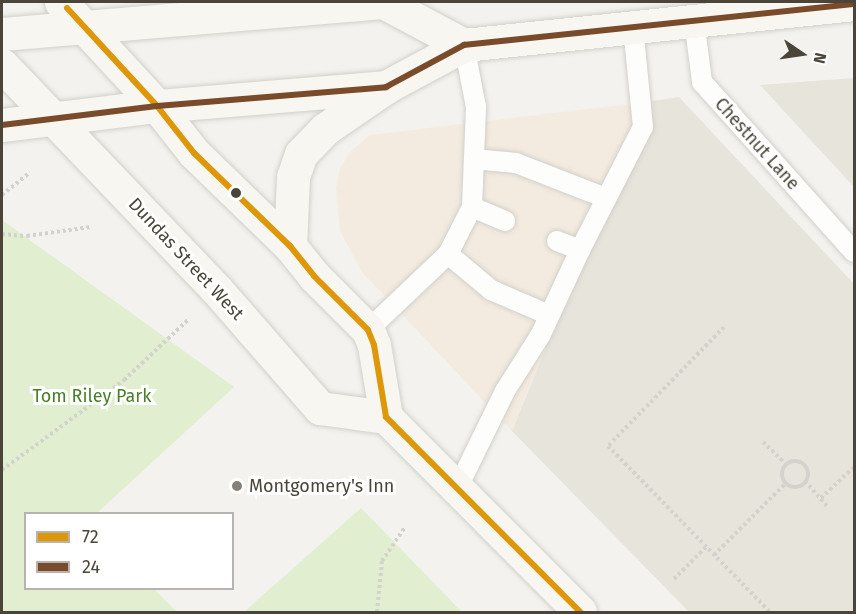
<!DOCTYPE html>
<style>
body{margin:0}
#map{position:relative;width:856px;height:614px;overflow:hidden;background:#f4f2ee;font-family:"Fira Sans",sans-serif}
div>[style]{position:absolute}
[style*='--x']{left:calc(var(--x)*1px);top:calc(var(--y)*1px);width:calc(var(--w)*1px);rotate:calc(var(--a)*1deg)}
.residential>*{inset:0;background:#e7e4dc}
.commercial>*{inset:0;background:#f3ebdf}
.green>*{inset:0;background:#e1eecf}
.path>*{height:4px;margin-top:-2px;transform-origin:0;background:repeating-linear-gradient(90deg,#d3d2cc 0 3px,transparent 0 6px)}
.path>.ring{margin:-2px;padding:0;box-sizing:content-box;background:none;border:4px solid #d3d2cc;border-radius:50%}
.roads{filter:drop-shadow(0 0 2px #d2d0cb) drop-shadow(0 0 2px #d2d0cb)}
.service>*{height:20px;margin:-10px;padding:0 10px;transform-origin:10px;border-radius:10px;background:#fdfdfc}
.secondary>*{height:33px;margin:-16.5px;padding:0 16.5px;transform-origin:16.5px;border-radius:16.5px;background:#f7f6f1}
.bus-1>*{height:6px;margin:-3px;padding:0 3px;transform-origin:3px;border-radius:3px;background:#dd9709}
.bus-2>*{height:6px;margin:-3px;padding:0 3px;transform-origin:3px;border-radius:3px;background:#7a4b2a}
.dots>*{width:16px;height:16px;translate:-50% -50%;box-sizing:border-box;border:3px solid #fff;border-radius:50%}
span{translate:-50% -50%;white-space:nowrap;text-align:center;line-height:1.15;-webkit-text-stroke:6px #fff;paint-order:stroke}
.street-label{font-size:18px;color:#4b4439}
.park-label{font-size:18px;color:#4a7f2a}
.poi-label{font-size:18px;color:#4b4439}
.left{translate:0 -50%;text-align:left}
.frame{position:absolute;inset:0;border:3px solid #4b4439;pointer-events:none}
.legend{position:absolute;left:24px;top:512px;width:210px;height:78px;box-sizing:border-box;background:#fff;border:2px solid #b7b4b0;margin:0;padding:8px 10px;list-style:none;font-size:18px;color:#4b4439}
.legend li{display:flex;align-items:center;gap:12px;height:30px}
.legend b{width:30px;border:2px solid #b7b4b0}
.north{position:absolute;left:772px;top:24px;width:60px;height:60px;-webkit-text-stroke:4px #fff;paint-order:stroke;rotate:103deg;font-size:16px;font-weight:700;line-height:24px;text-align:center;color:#4b4439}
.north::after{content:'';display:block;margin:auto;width:21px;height:27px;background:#4b4439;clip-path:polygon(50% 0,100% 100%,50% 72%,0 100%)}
</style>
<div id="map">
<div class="residential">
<i style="clip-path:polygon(854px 78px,854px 187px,760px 85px)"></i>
<i style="clip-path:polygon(679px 97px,854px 284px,854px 612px,689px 612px,512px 431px,646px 102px)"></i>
</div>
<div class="commercial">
<i style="clip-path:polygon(646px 102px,512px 431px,362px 272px,340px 231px,336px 188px,340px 168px,351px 151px,370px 135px)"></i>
</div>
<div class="green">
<i style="clip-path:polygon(2px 220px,234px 387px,97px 513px,26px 514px,26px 588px,154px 589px,177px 612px,2px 612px)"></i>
<i style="clip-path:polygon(361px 508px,462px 612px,244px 612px)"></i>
</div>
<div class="path">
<i style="--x:2;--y:195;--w:36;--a:-39"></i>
<i style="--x:2;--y:234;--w:25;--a:5"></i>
<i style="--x:27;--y:236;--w:64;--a:-8.1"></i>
<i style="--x:724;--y:327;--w:166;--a:134.3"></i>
<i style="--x:608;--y:446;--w:232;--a:45.7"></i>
<i style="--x:763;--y:442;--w:32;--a:44"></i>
<i class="ring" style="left:782px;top:461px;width:22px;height:22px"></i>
<i style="--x:2;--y:470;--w:152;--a:-36.4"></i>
<i style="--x:124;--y:380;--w:88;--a:-43.2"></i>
<i style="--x:805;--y:481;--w:35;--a:49"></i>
<i style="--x:821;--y:498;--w:45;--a:-43.2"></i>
<i style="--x:714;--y:555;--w:102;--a:-45"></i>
<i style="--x:674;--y:579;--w:45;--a:-45"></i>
<i style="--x:377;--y:612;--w:51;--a:-84.4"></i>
<i style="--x:382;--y:561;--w:41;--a:-55.9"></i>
</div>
<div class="roads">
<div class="service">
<i style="--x:694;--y:20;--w:63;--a:82.6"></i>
<i style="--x:702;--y:82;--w:228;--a:48.2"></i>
<i style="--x:474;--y:159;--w:42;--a:5.4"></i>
<i style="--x:516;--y:163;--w:97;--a:21.3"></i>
<i style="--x:472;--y:207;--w:36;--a:23"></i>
<i style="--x:557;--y:241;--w:25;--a:21"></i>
<i style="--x:448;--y:254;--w:56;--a:39.9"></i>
<i style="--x:491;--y:290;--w:63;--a:23.3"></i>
<i style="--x:368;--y:330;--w:110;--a:-43.5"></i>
<i style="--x:448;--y:254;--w:53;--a:-62.9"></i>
<i style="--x:472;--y:207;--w:100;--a:-87.7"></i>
<i style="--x:476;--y:107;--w:63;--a:-101"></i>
<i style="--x:457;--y:489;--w:109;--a:-63.9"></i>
<i style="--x:505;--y:391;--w:67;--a:-57.7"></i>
<i style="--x:541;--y:334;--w:93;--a:-65.1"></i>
<i style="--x:580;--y:250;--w:138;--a:-62.9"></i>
<i style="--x:643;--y:127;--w:100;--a:-95.7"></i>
</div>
<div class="secondary">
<i style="--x:61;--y:2;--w:142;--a:47.3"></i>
<i style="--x:157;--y:106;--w:60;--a:51.8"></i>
<i style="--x:194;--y:153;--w:134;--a:44.1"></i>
<i style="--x:290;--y:246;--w:38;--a:51"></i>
<i style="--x:314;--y:276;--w:76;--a:45"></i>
<i style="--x:368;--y:330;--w:16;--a:68"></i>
<i style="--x:374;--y:345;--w:73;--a:80.5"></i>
<i style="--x:386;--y:417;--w:275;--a:45.1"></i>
<i style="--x:383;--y:2;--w:92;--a:28"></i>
<i style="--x:2;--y:34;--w:379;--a:-4.8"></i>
<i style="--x:2;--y:65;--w:311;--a:46.3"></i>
<i style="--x:217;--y:290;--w:157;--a:48.9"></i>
<i style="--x:320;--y:408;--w:67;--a:7.8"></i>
<i style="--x:2;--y:125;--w:156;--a:-7"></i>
<i style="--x:157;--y:106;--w:230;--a:-4.7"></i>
<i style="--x:386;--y:87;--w:89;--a:-28.3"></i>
<i style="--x:464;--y:45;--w:392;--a:-6"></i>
<i style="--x:290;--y:246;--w:69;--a:-87.5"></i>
<i style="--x:293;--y:177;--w:24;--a:-71"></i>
<i style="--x:301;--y:154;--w:35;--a:-46"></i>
<i style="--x:325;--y:129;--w:74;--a:-34.5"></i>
</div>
</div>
<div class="bus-1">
<i style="--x:67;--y:8;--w:133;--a:47.4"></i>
<i style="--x:157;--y:106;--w:60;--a:51.8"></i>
<i style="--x:194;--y:153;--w:134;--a:44.1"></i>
<i style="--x:290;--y:246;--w:38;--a:51"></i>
<i style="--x:314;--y:276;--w:76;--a:45"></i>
<i style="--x:368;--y:330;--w:16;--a:68"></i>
<i style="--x:374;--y:345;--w:73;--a:80.5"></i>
<i style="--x:386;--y:417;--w:275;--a:45.1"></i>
</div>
<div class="bus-2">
<i style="--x:2;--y:125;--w:156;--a:-7"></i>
<i style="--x:157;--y:106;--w:230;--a:-4.7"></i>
<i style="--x:386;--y:87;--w:89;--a:-28.3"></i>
<i style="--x:464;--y:45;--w:392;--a:-6"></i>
</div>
<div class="dots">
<i style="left:236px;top:193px;background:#4b4439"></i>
<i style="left:237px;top:486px;background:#868178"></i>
</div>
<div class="street-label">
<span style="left:757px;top:144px;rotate:48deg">Chestnut Lane</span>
<span style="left:186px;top:259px;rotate:47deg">Dundas Street West</span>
</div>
<div class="park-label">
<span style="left:92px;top:396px">Tom Riley Park</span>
</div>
<div class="poi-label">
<span class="left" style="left:249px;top:486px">Montgomery's Inn</span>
</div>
<div class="frame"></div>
<ul class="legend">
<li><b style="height:8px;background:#dd9709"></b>72</li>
<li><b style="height:8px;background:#7a4b2a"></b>24</li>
</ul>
<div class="north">N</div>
</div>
